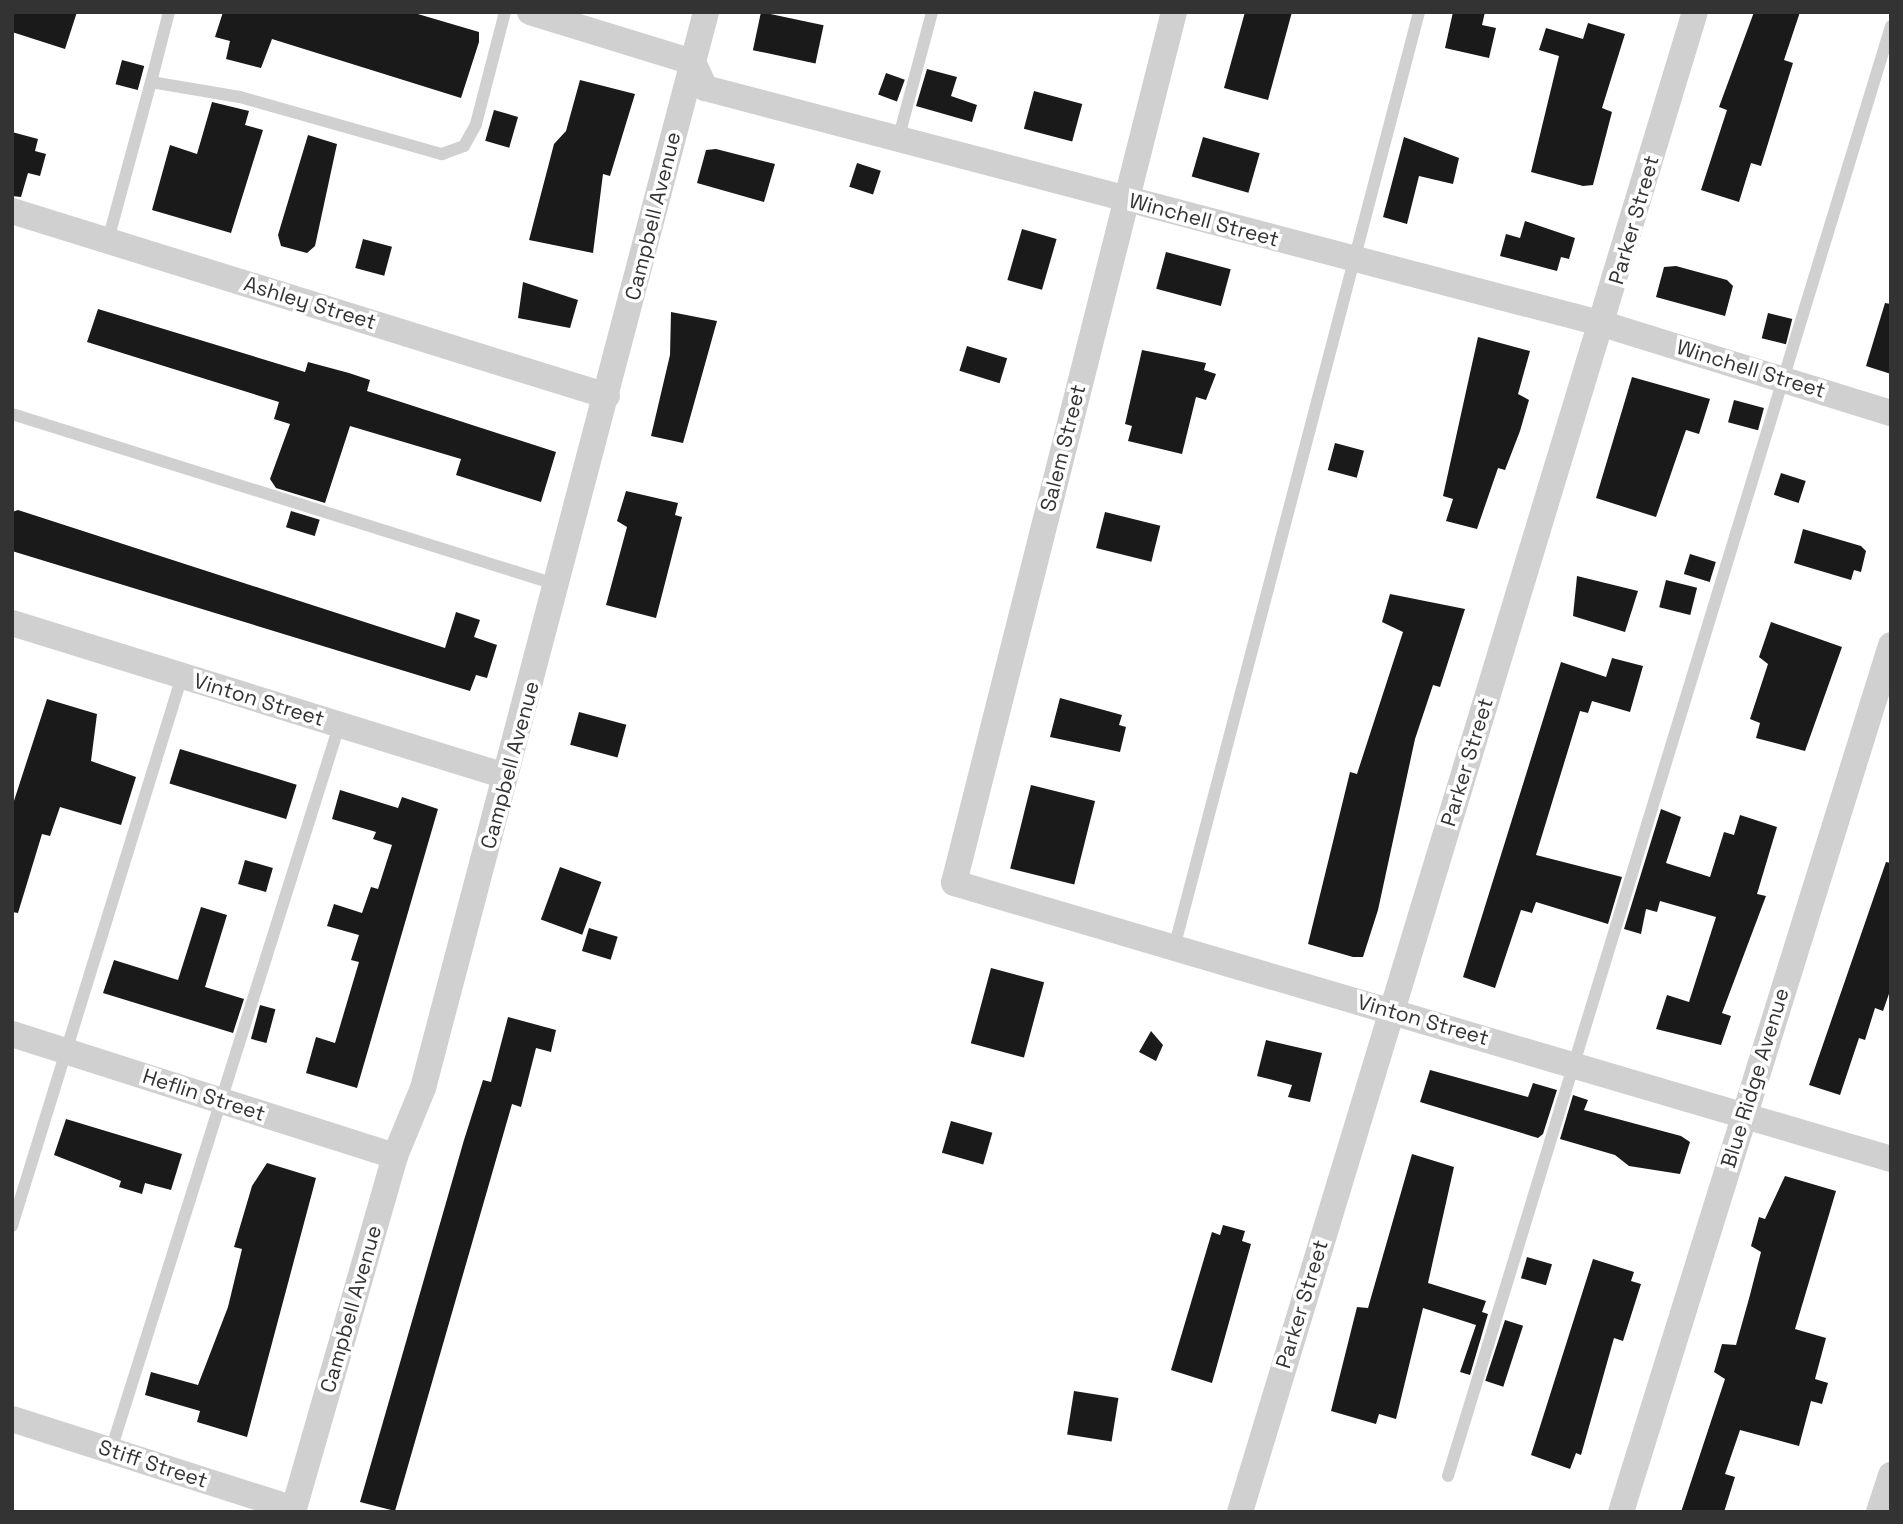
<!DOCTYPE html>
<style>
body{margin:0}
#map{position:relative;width:1903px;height:1524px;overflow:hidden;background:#fff;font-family:"Space Grotesk",sans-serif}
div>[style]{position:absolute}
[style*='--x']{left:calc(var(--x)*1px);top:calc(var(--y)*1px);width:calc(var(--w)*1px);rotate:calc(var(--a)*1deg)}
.building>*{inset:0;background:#1a1a1a;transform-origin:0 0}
.lane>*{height:12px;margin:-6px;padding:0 6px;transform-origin:6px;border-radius:6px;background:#d0d0d0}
.street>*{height:26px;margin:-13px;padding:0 13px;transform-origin:13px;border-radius:13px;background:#d0d0d0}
span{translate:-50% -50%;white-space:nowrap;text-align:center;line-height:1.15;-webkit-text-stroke:7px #fff;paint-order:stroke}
.street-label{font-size:21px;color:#333}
.frame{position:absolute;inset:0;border:14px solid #333;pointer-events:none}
</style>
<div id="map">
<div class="building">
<i style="clip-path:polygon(12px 12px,77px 12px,65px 49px,12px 32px)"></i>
<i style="clip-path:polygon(223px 12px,411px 12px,479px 32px,479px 42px,461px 98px,272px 39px,261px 68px,226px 59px,230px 41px,215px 37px)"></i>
<i style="left:761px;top:12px;width:64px;height:39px;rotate:12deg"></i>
<i style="clip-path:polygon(1245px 12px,1292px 12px,1268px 100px,1224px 88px)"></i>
<i style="clip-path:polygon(1453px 12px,1485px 12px,1482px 25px,1496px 28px,1489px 58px,1445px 48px)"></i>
<i style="clip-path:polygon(1754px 12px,1800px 12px,1784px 60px,1793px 63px,1761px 166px,1751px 163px,1739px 202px,1701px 190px,1727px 110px,1719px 107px)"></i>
<i style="clip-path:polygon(1588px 23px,1625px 34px,1602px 108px,1612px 112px,1593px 185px,1583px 186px,1531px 172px,1559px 56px,1539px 50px,1546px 28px,1583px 39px)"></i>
<i style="left:122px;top:60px;width:23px;height:25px;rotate:15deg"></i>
<i style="clip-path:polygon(927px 69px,957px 77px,951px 96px,977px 105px,972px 122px,916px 106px)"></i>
<i style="left:886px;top:73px;width:20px;height:23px;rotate:20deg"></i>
<i style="clip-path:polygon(580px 80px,635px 94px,610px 176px,603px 174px,593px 253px,529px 240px,554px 144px,566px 131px)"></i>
<i style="left:1034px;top:91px;width:50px;height:39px;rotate:15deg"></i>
<i style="clip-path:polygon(212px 102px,249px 111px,245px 125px,263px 130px,231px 233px,152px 210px,170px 145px,197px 154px)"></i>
<i style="left:494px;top:110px;width:25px;height:32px;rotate:16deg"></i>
<i style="clip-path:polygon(12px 132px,38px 139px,35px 151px,46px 154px,40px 176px,28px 173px,21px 197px,12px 196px)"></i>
<i style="clip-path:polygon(308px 135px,337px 144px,315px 246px,307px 253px,281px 246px,278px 235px)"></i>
<i style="left:1203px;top:137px;width:59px;height:41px;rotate:16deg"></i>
<i style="clip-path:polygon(1404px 137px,1459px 158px,1453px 184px,1419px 176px,1407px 224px,1383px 217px)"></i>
<i style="clip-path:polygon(716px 149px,775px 164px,764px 202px,697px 183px,706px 150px)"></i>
<i style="left:857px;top:163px;width:25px;height:25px;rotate:18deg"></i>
<i style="clip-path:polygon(1525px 221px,1575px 238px,1569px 259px,1561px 257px,1557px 271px,1500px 256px,1506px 234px,1520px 238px)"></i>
<i style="left:1022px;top:229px;width:36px;height:53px;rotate:16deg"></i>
<i style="left:363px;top:239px;width:30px;height:30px;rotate:15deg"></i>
<i style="left:1166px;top:252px;width:67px;height:38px;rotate:15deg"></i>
<i style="clip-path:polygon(1676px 266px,1727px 280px,1733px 286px,1725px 316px,1656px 297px,1664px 267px)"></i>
<i style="clip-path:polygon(523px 282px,578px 300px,570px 328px,518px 318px)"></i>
<i style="clip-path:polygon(1885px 303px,1891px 304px,1891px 374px,1866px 366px)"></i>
<i style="clip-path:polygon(98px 309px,305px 372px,308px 362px,349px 373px,370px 380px,367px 391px,556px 452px,541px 502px,456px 475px,461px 459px,350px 426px,325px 503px,276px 488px,270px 479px,290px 424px,274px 419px,279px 402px,87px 342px)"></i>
<i style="clip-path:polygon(671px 312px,717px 321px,683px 443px,651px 436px,670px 355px)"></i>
<i style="left:1768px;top:313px;width:25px;height:26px;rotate:14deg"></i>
<i style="clip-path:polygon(1478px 337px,1530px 351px,1518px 394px,1529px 400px,1520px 431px,1505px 470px,1498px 468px,1477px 529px,1446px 521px,1453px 499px,1443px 496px)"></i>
<i style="left:967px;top:346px;width:42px;height:26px;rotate:17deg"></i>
<i style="clip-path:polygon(1142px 350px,1206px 363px,1204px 370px,1216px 374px,1206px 400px,1196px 397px,1182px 454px,1128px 441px,1132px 426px,1125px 424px)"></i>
<i style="clip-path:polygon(1632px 377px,1710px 399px,1699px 434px,1686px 430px,1656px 517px,1596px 498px)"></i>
<i style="left:1734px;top:400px;width:31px;height:23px;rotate:15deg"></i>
<i style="left:1335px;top:443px;width:30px;height:28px;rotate:15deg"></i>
<i style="left:1781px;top:473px;width:26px;height:23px;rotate:18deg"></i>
<i style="clip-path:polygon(626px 491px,678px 503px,675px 515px,682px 517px,656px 618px,606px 605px,627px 527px,617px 521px)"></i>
<i style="clip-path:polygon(18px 510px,445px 648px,456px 612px,480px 620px,474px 637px,497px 645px,487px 678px,476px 675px,470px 691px,12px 551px,12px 512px)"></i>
<i style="left:291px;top:511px;width:30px;height:17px;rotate:17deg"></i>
<i style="left:1105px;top:512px;width:57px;height:37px;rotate:14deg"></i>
<i style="clip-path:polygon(1803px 529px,1861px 546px,1866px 551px,1861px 572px,1854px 570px,1851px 580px,1794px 563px)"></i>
<i style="left:1690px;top:554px;width:27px;height:21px;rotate:17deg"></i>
<i style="clip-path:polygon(1577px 576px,1638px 591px,1625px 632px,1573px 616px)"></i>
<i style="left:1666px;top:580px;width:32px;height:28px;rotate:14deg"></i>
<i style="clip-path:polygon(1390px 594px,1465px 609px,1440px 687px,1433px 685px,1415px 739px,1378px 910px,1363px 957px,1353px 957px,1308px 944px,1350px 772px,1357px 774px,1403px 632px,1382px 622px)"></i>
<i style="clip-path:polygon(1771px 622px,1842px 647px,1805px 751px,1756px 738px,1760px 723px,1750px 719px,1768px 664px,1759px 657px)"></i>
<i style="clip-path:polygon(1612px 658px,1643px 666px,1630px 712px,1592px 701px,1588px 713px,1580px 711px,1536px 855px,1622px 877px,1608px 924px,1536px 902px,1532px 913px,1521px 910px,1495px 988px,1463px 977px,1561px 662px,1606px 677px)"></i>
<i style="clip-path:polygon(1060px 698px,1122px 715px,1119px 725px,1126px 727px,1120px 752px,1050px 737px)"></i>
<i style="clip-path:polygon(47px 699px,97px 714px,91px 761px,136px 777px,121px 825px,60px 807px,50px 836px,42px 834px,18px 913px,12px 912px,12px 807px)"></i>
<i style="left:579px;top:712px;width:49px;height:34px;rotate:15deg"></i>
<i style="left:180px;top:749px;width:122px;height:36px;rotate:17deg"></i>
<i style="left:1031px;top:785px;width:66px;height:86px;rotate:14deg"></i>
<i style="clip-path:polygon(340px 790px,398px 808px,402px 797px,438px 809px,357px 1088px,306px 1073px,316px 1037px,335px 1043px,359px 962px,351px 960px,359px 935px,327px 926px,334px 904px,362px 913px,371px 887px,378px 889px,392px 845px,373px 839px,376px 832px,332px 819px)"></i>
<i style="clip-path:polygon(1661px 809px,1681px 817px,1666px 863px,1710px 877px,1724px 832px,1734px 835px,1740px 815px,1777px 827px,1757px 894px,1766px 896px,1722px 1013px,1731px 1016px,1721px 1045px,1656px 1029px,1667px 995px,1689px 1002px,1716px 917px,1660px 901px,1657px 912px,1646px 909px,1641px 934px,1624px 929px)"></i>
<i style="left:245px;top:860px;width:29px;height:25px;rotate:16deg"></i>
<i style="clip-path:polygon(1886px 862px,1891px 863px,1891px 988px,1883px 1011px,1875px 1008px,1865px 1040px,1859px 1038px,1840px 1095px,1809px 1085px)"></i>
<i style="left:560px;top:867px;width:44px;height:56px;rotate:20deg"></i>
<i style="clip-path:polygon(201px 907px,227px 915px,205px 987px,244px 999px,233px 1033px,103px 993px,114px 960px,178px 980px)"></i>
<i style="left:589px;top:928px;width:30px;height:24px;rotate:17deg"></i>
<i style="left:991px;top:968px;width:55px;height:78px;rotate:15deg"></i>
<i style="left:260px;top:1005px;width:16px;height:35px;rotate:15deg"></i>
<i style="clip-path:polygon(508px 1017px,556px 1030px,551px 1052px,536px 1048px,521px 1107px,512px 1104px,395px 1511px,360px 1502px,464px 1140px,483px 1080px,491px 1082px)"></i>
<i style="clip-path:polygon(1151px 1031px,1163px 1045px,1156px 1061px,1139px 1052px)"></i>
<i style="clip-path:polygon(1266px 1040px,1322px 1053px,1310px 1102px,1288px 1097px,1292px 1085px,1257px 1076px)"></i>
<i style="clip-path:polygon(1430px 1070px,1528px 1097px,1533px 1083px,1557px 1090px,1543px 1134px,1538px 1138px,1420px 1102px)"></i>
<i style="clip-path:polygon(1573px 1095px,1588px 1100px,1584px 1110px,1681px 1136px,1690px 1142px,1680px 1174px,1629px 1166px,1615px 1155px,1560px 1139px)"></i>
<i style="clip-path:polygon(66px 1119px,182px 1154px,171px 1190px,145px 1183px,142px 1194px,119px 1187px,121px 1181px,54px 1155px)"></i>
<i style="left:951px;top:1121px;width:43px;height:33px;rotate:16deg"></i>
<i style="clip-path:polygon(1412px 1154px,1454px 1167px,1428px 1283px,1486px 1301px,1482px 1312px,1488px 1314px,1470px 1375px,1460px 1372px,1476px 1325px,1423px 1308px,1396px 1419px,1379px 1414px,1376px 1424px,1331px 1411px,1357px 1307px,1368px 1308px)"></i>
<i style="clip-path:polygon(267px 1163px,316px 1178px,247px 1437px,197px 1422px,200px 1411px,145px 1395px,151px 1372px,198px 1385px,228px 1307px,242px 1249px,234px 1247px,252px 1186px)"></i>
<i style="clip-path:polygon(1785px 1176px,1836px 1191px,1795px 1329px,1826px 1338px,1815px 1379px,1828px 1383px,1822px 1404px,1811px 1401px,1799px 1446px,1740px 1430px,1725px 1474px,1735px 1477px,1724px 1512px,1681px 1512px,1725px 1379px,1714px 1372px,1722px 1344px,1736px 1345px,1750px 1295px,1761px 1252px,1751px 1246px,1759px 1217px,1765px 1219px)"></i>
<i style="clip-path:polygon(1223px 1225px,1245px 1231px,1242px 1241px,1251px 1244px,1212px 1383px,1171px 1370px,1212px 1232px,1220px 1235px)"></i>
<i style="left:1527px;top:1257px;width:26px;height:22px;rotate:16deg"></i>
<i style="clip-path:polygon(1593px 1259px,1634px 1272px,1631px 1281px,1641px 1284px,1623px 1341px,1614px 1338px,1581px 1455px,1576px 1453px,1570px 1469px,1531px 1455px)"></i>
<i style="left:1505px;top:1320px;width:19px;height:64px;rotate:18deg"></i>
<i style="left:1074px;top:1391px;width:45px;height:44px;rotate:9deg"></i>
</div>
<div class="lane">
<i style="--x:151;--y:82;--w:72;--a:-75.6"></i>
<i style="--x:898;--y:140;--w:132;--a:-75.1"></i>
<i style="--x:108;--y:240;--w:164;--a:-74.8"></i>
<i style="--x:151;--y:82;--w:90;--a:9.6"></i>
<i style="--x:240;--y:97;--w:210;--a:15.8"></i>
<i style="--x:442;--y:154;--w:23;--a:-20"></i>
<i style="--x:464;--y:146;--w:25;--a:-61"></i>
<i style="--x:476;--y:124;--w:116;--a:-75.5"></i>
<i style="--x:12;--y:414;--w:572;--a:17.39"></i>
<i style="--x:1174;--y:948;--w:968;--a:-75.33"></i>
<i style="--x:12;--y:1226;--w:576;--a:-72.82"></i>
<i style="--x:111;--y:1450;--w:759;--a:-72.52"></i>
<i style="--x:1448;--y:1476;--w:1516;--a:-73.01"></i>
</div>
<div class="street">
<i style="--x:530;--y:12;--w:170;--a:17.1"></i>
<i style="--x:693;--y:62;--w:29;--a:65"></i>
<i style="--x:705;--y:88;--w:928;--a:14.72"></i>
<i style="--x:1603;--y:324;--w:301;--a:17.2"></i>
<i style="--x:1174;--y:12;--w:898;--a:104.18"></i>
<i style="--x:954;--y:883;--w:977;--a:16.41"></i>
<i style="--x:12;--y:211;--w:623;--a:17.27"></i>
<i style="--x:12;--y:623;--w:516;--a:17.24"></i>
<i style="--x:12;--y:1034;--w:402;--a:17.7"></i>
<i style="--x:12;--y:1419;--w:296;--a:17.7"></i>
<i style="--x:293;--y:1512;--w:370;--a:-74"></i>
<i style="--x:395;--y:1156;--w:74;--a:-67.6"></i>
<i style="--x:423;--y:1088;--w:1113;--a:-75.26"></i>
<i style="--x:1240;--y:1512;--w:1567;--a:-73.13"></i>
<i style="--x:1621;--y:1512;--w:908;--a:-72.7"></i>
<i style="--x:1879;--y:1512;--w:39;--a:-72"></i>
</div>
<div class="street-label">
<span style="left:653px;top:216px;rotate:-76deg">Campbell Avenue</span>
<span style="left:1204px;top:220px;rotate:15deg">Winchell Street</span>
<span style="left:1634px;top:220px;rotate:-74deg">Parker Street</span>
<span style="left:310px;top:303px;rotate:17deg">Ashley Street</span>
<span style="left:1751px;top:369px;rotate:17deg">Winchell Street</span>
<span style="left:1063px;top:448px;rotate:-76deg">Salem Street</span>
<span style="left:259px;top:700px;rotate:17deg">Vinton Street</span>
<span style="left:1467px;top:762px;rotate:-73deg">Parker Street</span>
<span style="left:510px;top:765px;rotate:-75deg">Campbell Avenue</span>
<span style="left:1423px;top:1020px;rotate:16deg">Vinton Street</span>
<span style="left:1755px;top:1078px;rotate:-73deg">Blue Ridge Avenue</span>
<span style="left:204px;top:1095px;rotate:18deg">Heflin Street</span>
<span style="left:1302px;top:1304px;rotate:-73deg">Parker Street</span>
<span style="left:351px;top:1309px;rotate:-74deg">Campbell Avenue</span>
<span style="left:153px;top:1464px;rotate:18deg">Stiff Street</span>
</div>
<div class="frame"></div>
</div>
